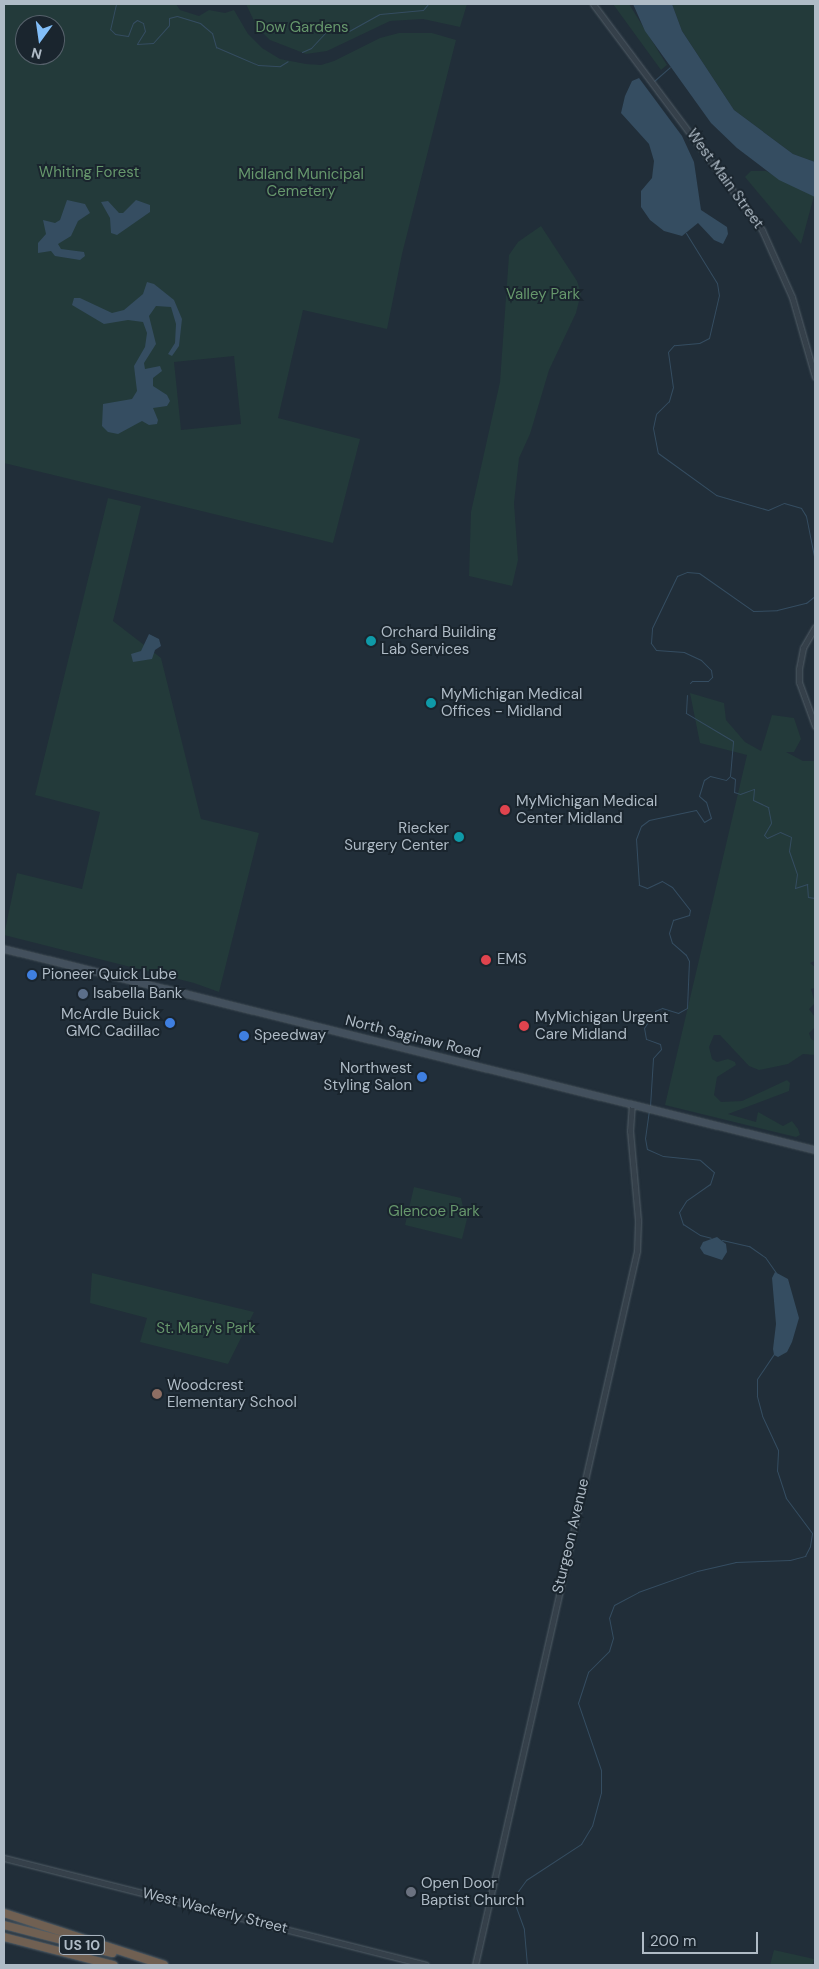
<!DOCTYPE html>
<style>
body{margin:0}
#map{position:relative;width:819px;height:1969px;overflow:hidden;background:#212e39;font-family:"DM Sans",sans-serif}
div>[style]{position:absolute}
[style*='--x']{left:calc(var(--x)*1px);top:calc(var(--y)*1px);width:calc(var(--w)*1px);rotate:calc(var(--a)*1deg)}
.green>*{inset:0;background:#233a3a}
.water>*{inset:0;background:#354d61}
.stream>*{height:1px;margin:-0.5px;padding:0 0.5px;transform-origin:0.5px;border-radius:0.5px;background:#354d61}
.roads{filter:drop-shadow(0 0 1px #525e67) drop-shadow(0 0 1px #525e67)}
.tertiary>*{height:5px;margin:-2.5px;padding:0 2.5px;transform-origin:2.5px;border-radius:2.5px;background:#35404a}
.secondary>*{height:5.5px;margin:-2.75px;padding:0 2.75px;transform-origin:2.75px;border-radius:2.75px;background:#43505d}
.motorway>*{height:8px;margin:-4px;padding:0 4px;transform-origin:4px;border-radius:4px;background:#706052}
.dots>*{width:14px;height:14px;translate:-50% -50%;box-sizing:border-box;border:2px solid #1a252e;border-radius:50%}
span{translate:-50% -50%;white-space:nowrap;text-align:center;line-height:1.15;-webkit-text-stroke:4px #1a252e;paint-order:stroke}
.shield-label span{padding:1px 4px;background:#1a252e;border:1px solid;border-radius:4px;-webkit-text-stroke-width:0}
.shield-label{font-size:14px;color:#afbbc6;font-weight:700}
.park-label{font-size:15px;color:#66976c}
.street-label{font-size:15px;color:#afbbc6}
.poi-label{font-size:15px;color:#afbbc6}
.left{translate:0 -50%;text-align:left}
.right{translate:-100% -50%;text-align:right}
.frame{position:absolute;inset:0;border:5px solid #afbbc6;pointer-events:none}
.north{position:absolute;left:15px;top:15px;width:50px;height:50px;box-sizing:border-box;background:#1a252e;border:1px solid #56616b;border-radius:50%;rotate:194deg;font-size:14px;font-weight:700;line-height:20px;text-align:center;color:#afbbc6}
.north::after{content:'';display:block;margin:auto;width:18px;height:22px;background:#82bef8;clip-path:polygon(50% 0,100% 100%,50% 72%,0 100%)}
.scale{position:absolute;left:642px;top:1932px;width:116px;height:22px;box-sizing:border-box;border:2px solid #afbbc6;border-top:0;padding-left:6px;font-size:15px;line-height:18px;white-space:nowrap;color:#afbbc6;-webkit-text-stroke:4px #1a252e;paint-order:stroke}
</style>
<div id="map">
<div class="green">
<i style="clip-path:polygon(evenodd,4px 4px,176px 4px,180px 10px,199px 16px,209px 10px,225px 13px,234px 10px,248px 34px,262px 48px,280px 59px,306px 64px,321px 65px,334px 61px,380px 38px,399px 33px,432px 33px,456px 40px,402px 254px,387px 329px,303px 310px,278px 418px,360px 439px,333px 543px,4px 463px,4px 4px,25px 25px,55px 25px,55px 55px,25px 55px,25px 25px,4px 4px,234px 356px,241px 424px,181px 430px,174px 362px,234px 356px)"></i>
<i style="clip-path:polygon(246px 4px,467px 4px,460px 27px,423px 19px,390px 21px,327px 51px,306px 54px,270px 40px,257px 27px)"></i>
<i style="clip-path:polygon(613px 4px,629px 4px,667px 65px,661px 70px)"></i>
<i style="clip-path:polygon(672px 4px,815px 4px,815px 162px,793px 154px,734px 110px,682px 31px)"></i>
<i style="clip-path:polygon(751px 171px,766px 171px,814px 196px,801px 244px,745px 177px)"></i>
<i style="clip-path:polygon(541px 226px,577px 281px,581px 293px,576px 313px,549px 370px,530px 434px,519px 458px,514px 503px,518px 560px,512px 586px,469px 576px,471px 512px,500px 382px,509px 255px,518px 242px)"></i>
<i style="clip-path:polygon(108px 498px,141px 506px,113px 621px,161px 658px,201px 819px,259px 833px,219px 992px,194px 983px,4px 935px,17px 873px,82px 889px,100px 812px,35px 795px)"></i>
<i style="clip-path:polygon(690px 693px,724px 703px,726px 720px,745px 742px,761px 751px,772px 715px,794px 718px,801px 739px,794px 752px,786px 752px,803px 761px,815px 761px,815px 961px,810px 963px,815px 967px,815px 988px,811px 989px,815px 1003px,809px 1009px,815px 1017px,815px 1027px,809px 1033px,811px 1039px,815px 1041px,815px 1055px,803px 1054px,788px 1064px,759px 1070px,749px 1066px,720px 1035px,714px 1035px,709px 1047px,712px 1059px,717px 1062px,728px 1059px,735px 1062px,736px 1065px,717px 1077px,714px 1095px,721px 1102px,742px 1101px,787px 1080px,790px 1083px,789px 1091px,728px 1114px,756px 1122px,758px 1112px,783px 1126px,792px 1121px,798px 1129px,800px 1135px,796px 1137px,665px 1105px,747px 755px,700px 743px)"></i>
<i style="clip-path:polygon(414px 1187px,461px 1198px,463px 1207px,469px 1211px,462px 1239px,405px 1225px)"></i>
<i style="clip-path:polygon(92px 1273px,154px 1288px,254px 1312px,228px 1364px,140px 1342px,147px 1318px,90px 1303px)"></i>
<i style="clip-path:polygon(774px 1950px,814px 1959px,812px 1965px,770px 1965px)"></i>
</div>
<div class="water">
<i style="clip-path:polygon(633px 4px,672px 4px,682px 31px,734px 110px,793px 154px,815px 162px,815px 197px,779px 180px,737px 148px,711px 123px,645px 31px)"></i>
<i style="clip-path:polygon(639px 78px,682px 136px,694px 162px,701px 210px,727px 227px,728px 234px,723px 244px,714px 240px,698px 223px,682px 236px,664px 231px,650px 220px,641px 207px,641px 191px,652px 178px,654px 161px,649px 144px,621px 113px,625px 96px,632px 81px)"></i>
<i style="clip-path:polygon(67px 200px,85px 204px,90px 213px,78px 221px,71px 236px,58px 244px,61px 249px,84px 252px,85px 256px,80px 260px,55px 256px,51px 251px,38px 253px,38px 243px,46px 234px,43px 220px,55px 223px,60px 220px)"></i>
<i style="clip-path:polygon(136px 200px,150px 205px,150px 212px,117px 235px,111px 233px,110px 218px,101px 202px,108px 201px,119px 213px,123px 213px)"></i>
<i style="clip-path:polygon(147px 282px,154px 284px,174px 300px,182px 319px,179px 346px,172px 356px,168px 354px,175px 343px,176px 324px,171px 307px,156px 306px,149px 316px,156px 344px,144px 363px,145px 369px,160px 366px,162px 371px,153px 378px,153px 386px,167px 395px,170px 401px,167px 406px,153px 408px,158px 420px,157px 424px,149px 425px,142px 421px,118px 434px,108px 432px,102px 426px,103px 404px,132px 399px,137px 391px,134px 366px,145px 347px,147px 333px,143px 322px,128px 320px,104px 324px,72px 305px,74px 298px,80px 298px,112px 313px,124px 310px,143px 294px)"></i>
<i style="clip-path:polygon(149px 634px,159px 639px,161px 646px,155px 650px,152px 659px,133px 662px,131px 654px,141px 651px)"></i>
<i style="clip-path:polygon(717px 1237px,726px 1244px,727px 1252px,722px 1260px,704px 1254px,700px 1248px,703px 1242px)"></i>
<i style="clip-path:polygon(775px 1272px,788px 1279px,799px 1318px,792px 1342px,787px 1352px,778px 1357px,774px 1355px,773px 1349px,776px 1324px,772px 1278px)"></i>
</div>
<div class="stream">
<i style="--x:116;--y:4;--w:26;--a:103"></i>
<i style="--x:110;--y:29;--w:7;--a:45"></i>
<i style="--x:115;--y:34;--w:13;--a:9"></i>
<i style="--x:128;--y:36;--w:14;--a:-69"></i>
<i style="--x:133;--y:23;--w:5;--a:-37"></i>
<i style="--x:137;--y:20;--w:7;--a:27"></i>
<i style="--x:143;--y:23;--w:8;--a:76"></i>
<i style="--x:145;--y:31;--w:15;--a:122"></i>
<i style="--x:137;--y:44;--w:16;--a:-4"></i>
<i style="--x:153;--y:43;--w:24;--a:-48"></i>
<i style="--x:169;--y:25;--w:7;--a:-90"></i>
<i style="--x:169;--y:18;--w:8;--a:-14"></i>
<i style="--x:177;--y:16;--w:24;--a:17"></i>
<i style="--x:200;--y:23;--w:16;--a:40"></i>
<i style="--x:212;--y:33;--w:15;--a:74"></i>
<i style="--x:216;--y:47;--w:46;--a:23.2"></i>
<i style="--x:258;--y:65;--w:22;--a:3"></i>
<i style="--x:280;--y:66;--w:9;--a:-32"></i>
<i style="--x:302;--y:52;--w:10;--a:-24"></i>
<i style="--x:311;--y:48;--w:25;--a:-47"></i>
<i style="--x:328;--y:30;--w:11;--a:-22"></i>
<i style="--x:338;--y:26;--w:12;--a:24"></i>
<i style="--x:349;--y:31;--w:35;--a:-29"></i>
<i style="--x:380;--y:14;--w:43;--a:-5.3"></i>
<i style="--x:423;--y:10;--w:8;--a:-50"></i>
<i style="--x:654;--y:81;--w:21;--a:-41"></i>
<i style="--x:686;--y:233;--w:59;--a:58.2"></i>
<i style="--x:717;--y:283;--w:12;--a:81"></i>
<i style="--x:719;--y:295;--w:44;--a:103.1"></i>
<i style="--x:709;--y:338;--w:11;--a:153"></i>
<i style="--x:699;--y:343;--w:25;--a:175"></i>
<i style="--x:674;--y:345;--w:9;--a:131"></i>
<i style="--x:668;--y:352;--w:35;--a:82"></i>
<i style="--x:673;--y:387;--w:15;--a:106"></i>
<i style="--x:669;--y:401;--w:18;--a:135"></i>
<i style="--x:656;--y:414;--w:14;--a:102"></i>
<i style="--x:653;--y:428;--w:25;--a:79"></i>
<i style="--x:658;--y:453;--w:72;--a:35.9"></i>
<i style="--x:716;--y:495;--w:54;--a:16.1"></i>
<i style="--x:768;--y:510;--w:17;--a:-24"></i>
<i style="--x:784;--y:503;--w:18;--a:16"></i>
<i style="--x:801;--y:508;--w:9;--a:58"></i>
<i style="--x:806;--y:516;--w:46;--a:78.7"></i>
<i style="--x:690;--y:683;--w:3;--a:-45"></i>
<i style="--x:692;--y:681;--w:16;--a:0"></i>
<i style="--x:708;--y:681;--w:6;--a:-45"></i>
<i style="--x:712;--y:677;--w:7;--a:-98"></i>
<i style="--x:711;--y:670;--w:14;--a:-135"></i>
<i style="--x:701;--y:660;--w:19;--a:-155"></i>
<i style="--x:684;--y:652;--w:28;--a:-176"></i>
<i style="--x:656;--y:650;--w:9;--a:-126"></i>
<i style="--x:651;--y:643;--w:15;--a:-86"></i>
<i style="--x:652;--y:628;--w:58;--a:-64.3"></i>
<i style="--x:677;--y:576;--w:11;--a:-22"></i>
<i style="--x:687;--y:572;--w:12;--a:5"></i>
<i style="--x:699;--y:573;--w:66;--a:35.1"></i>
<i style="--x:753;--y:611;--w:24;--a:-2"></i>
<i style="--x:777;--y:610;--w:30;--a:-14"></i>
<i style="--x:806;--y:603;--w:11;--a:-38"></i>
<i style="--x:731;--y:777;--w:4;--a:27"></i>
<i style="--x:735;--y:779;--w:13;--a:94"></i>
<i style="--x:734;--y:792;--w:6;--a:18"></i>
<i style="--x:740;--y:794;--w:15;--a:-20"></i>
<i style="--x:754;--y:789;--w:11;--a:95"></i>
<i style="--x:753;--y:800;--w:17;--a:25"></i>
<i style="--x:768;--y:807;--w:16;--a:79"></i>
<i style="--x:771;--y:823;--w:14;--a:120"></i>
<i style="--x:764;--y:835;--w:4;--a:45"></i>
<i style="--x:767;--y:838;--w:14;--a:-25"></i>
<i style="--x:780;--y:832;--w:12;--a:24"></i>
<i style="--x:791;--y:837;--w:14;--a:98"></i>
<i style="--x:789;--y:851;--w:24;--a:71"></i>
<i style="--x:797;--y:874;--w:14;--a:98"></i>
<i style="--x:795;--y:888;--w:13;--a:-18"></i>
<i style="--x:807;--y:884;--w:13;--a:86"></i>
<i style="--x:808;--y:897;--w:7;--a:8"></i>
<i style="--x:650;--y:1106;--w:48;--a:-86.4"></i>
<i style="--x:653;--y:1058;--w:12;--a:-48"></i>
<i style="--x:661;--y:1049;--w:5;--a:-101"></i>
<i style="--x:660;--y:1044;--w:15;--a:-160"></i>
<i style="--x:646;--y:1039;--w:11;--a:-100"></i>
<i style="--x:644;--y:1028;--w:20;--a:-57"></i>
<i style="--x:655;--y:1011;--w:8;--a:-23"></i>
<i style="--x:662;--y:1008;--w:17;--a:17"></i>
<i style="--x:678;--y:1013;--w:10;--a:-29"></i>
<i style="--x:687;--y:1008;--w:47;--a:-87.6"></i>
<i style="--x:689;--y:961;--w:7;--a:-117"></i>
<i style="--x:686;--y:955;--w:18;--a:-139"></i>
<i style="--x:672;--y:943;--w:10;--a:-107"></i>
<i style="--x:669;--y:933;--w:14;--a:-73"></i>
<i style="--x:673;--y:920;--w:17;--a:-17"></i>
<i style="--x:689;--y:915;--w:5;--a:-79"></i>
<i style="--x:690;--y:910;--w:29;--a:-128"></i>
<i style="--x:672;--y:887;--w:12;--a:-149"></i>
<i style="--x:662;--y:881;--w:17;--a:155"></i>
<i style="--x:647;--y:888;--w:9;--a:-159"></i>
<i style="--x:639;--y:885;--w:46;--a:-93.7"></i>
<i style="--x:636;--y:839;--w:14;--a:-69"></i>
<i style="--x:641;--y:826;--w:10;--a:-37"></i>
<i style="--x:649;--y:820;--w:48;--a:-12"></i>
<i style="--x:696;--y:810;--w:14;--a:56"></i>
<i style="--x:704;--y:822;--w:8;--a:-30"></i>
<i style="--x:711;--y:818;--w:17;--a:-107"></i>
<i style="--x:706;--y:802;--w:9;--a:-139"></i>
<i style="--x:699;--y:796;--w:17;--a:-73"></i>
<i style="--x:704;--y:780;--w:7;--a:-34"></i>
<i style="--x:710;--y:776;--w:16;--a:14"></i>
<i style="--x:726;--y:780;--w:6;--a:-45"></i>
<i style="--x:730;--y:776;--w:35;--a:-85"></i>
<i style="--x:733;--y:741;--w:55;--a:-149.2"></i>
<i style="--x:686;--y:713;--w:18;--a:-87"></i>
<i style="--x:649;--y:1110;--w:28;--a:98"></i>
<i style="--x:645;--y:1138;--w:11;--a:80"></i>
<i style="--x:647;--y:1149;--w:17;--a:24"></i>
<i style="--x:663;--y:1156;--w:37;--a:6"></i>
<i style="--x:700;--y:1160;--w:18;--a:41"></i>
<i style="--x:714;--y:1172;--w:13;--a:108"></i>
<i style="--x:710;--y:1184;--w:29;--a:145"></i>
<i style="--x:686;--y:1201;--w:13;--a:122"></i>
<i style="--x:679;--y:1212;--w:13;--a:72"></i>
<i style="--x:683;--y:1224;--w:20;--a:33"></i>
<i style="--x:700;--y:1235;--w:11;--a:15"></i>
<i style="--x:722;--y:1240;--w:28;--a:13"></i>
<i style="--x:749;--y:1246;--w:19;--a:35"></i>
<i style="--x:765;--y:1257;--w:19;--a:55"></i>
<i style="--x:527;--y:1965;--w:36;--a:-95"></i>
<i style="--x:524;--y:1929;--w:33;--a:-110"></i>
<i style="--x:513;--y:1898;--w:22;--a:-54"></i>
<i style="--x:526;--y:1880;--w:66;--a:-33.2"></i>
<i style="--x:581;--y:1844;--w:21;--a:-59"></i>
<i style="--x:592;--y:1826;--w:34;--a:-75"></i>
<i style="--x:601;--y:1793;--w:23;--a:-90"></i>
<i style="--x:601;--y:1770;--w:71;--a:-108.9"></i>
<i style="--x:578;--y:1703;--w:33;--a:-72"></i>
<i style="--x:588;--y:1672;--w:30;--a:-45"></i>
<i style="--x:609;--y:1651;--w:14;--a:-73"></i>
<i style="--x:613;--y:1638;--w:20;--a:-101"></i>
<i style="--x:609;--y:1618;--w:14;--a:-69"></i>
<i style="--x:614;--y:1605;--w:27;--a:-28"></i>
<i style="--x:638;--y:1592;--w:63;--a:-19.6"></i>
<i style="--x:697;--y:1571;--w:39;--a:-13"></i>
<i style="--x:735;--y:1562;--w:55;--a:-2.1"></i>
<i style="--x:790;--y:1560;--w:16;--a:-15"></i>
<i style="--x:805;--y:1556;--w:11;--a:-63"></i>
<i style="--x:810;--y:1546;--w:13;--a:-81"></i>
<i style="--x:812;--y:1533;--w:44;--a:-126.6"></i>
<i style="--x:786;--y:1498;--w:28;--a:-108"></i>
<i style="--x:777;--y:1471;--w:21;--a:-87"></i>
<i style="--x:778;--y:1450;--w:38;--a:-115"></i>
<i style="--x:762;--y:1415;--w:20;--a:-105"></i>
<i style="--x:757;--y:1396;--w:17;--a:-90"></i>
<i style="--x:757;--y:1379;--w:30;--a:-56"></i>
</div>
<div class="roads">
<div class="tertiary">
<i style="--x:593;--y:4;--w:282;--a:53.2"></i>
<i style="--x:762;--y:230;--w:73;--a:65.9"></i>
<i style="--x:792;--y:297;--w:83;--a:74"></i>
<i style="--x:815;--y:627;--w:24;--a:120"></i>
<i style="--x:803;--y:648;--w:21;--a:101"></i>
<i style="--x:799;--y:669;--w:13;--a:90"></i>
<i style="--x:799;--y:682;--w:47;--a:70"></i>
<i style="--x:4;--y:1858;--w:435;--a:14.2"></i>
<i style="--x:475;--y:1965;--w:732;--a:-77.22"></i>
<i style="--x:637;--y:1251;--w:31;--a:-88"></i>
<i style="--x:638;--y:1220;--w:89;--a:-95.1"></i>
<i style="--x:630;--y:1131;--w:27;--a:-86"></i>
</div>
<div class="secondary">
<i style="--x:4;--y:949;--w:836;--a:13.92"></i>
</div>
<div class="motorway">
<i style="--x:4;--y:1913;--w:168;--a:18"></i>
<i style="--x:4;--y:1925;--w:112;--a:14.5"></i>
<i style="--x:4;--y:1937;--w:113;--a:14.4"></i>
</div>
</div>
<div class="dots">
<i style="left:371px;top:641px;background:#0f9aa8"></i>
<i style="left:431px;top:703px;background:#0f9aa8"></i>
<i style="left:505px;top:810px;background:#e0444e"></i>
<i style="left:459px;top:837px;background:#0f9aa8"></i>
<i style="left:486px;top:960px;background:#e0444e"></i>
<i style="left:32px;top:975px;background:#3f7fe0"></i>
<i style="left:83px;top:994px;background:#5c6f8a"></i>
<i style="left:170px;top:1023px;background:#3f7fe0"></i>
<i style="left:524px;top:1026px;background:#e0444e"></i>
<i style="left:244px;top:1036px;background:#3f7fe0"></i>
<i style="left:422px;top:1077px;background:#3f7fe0"></i>
<i style="left:157px;top:1394px;background:#8d6e63"></i>
<i style="left:411px;top:1892px;background:#6b7280"></i>
</div>
<div class="shield-label">
<span style="left:82px;top:1945px">US 10</span>
</div>
<div class="park-label">
<span style="left:302px;top:28px">Dow Gardens</span>
<span style="left:89px;top:173px">Whiting Forest</span>
<span style="left:301px;top:183px">Midland Municipal<br>Cemetery</span>
<span style="left:543px;top:295px">Valley Park</span>
<span style="left:434px;top:1212px">Glencoe Park</span>
<span style="left:206px;top:1329px">St. Mary's Park</span>
</div>
<div class="street-label">
<span style="left:725px;top:179px;rotate:54deg">West Main Street</span>
<span style="left:413px;top:1037px;rotate:14deg">North Saginaw Road</span>
<span style="left:571px;top:1536px;rotate:-77deg">Sturgeon Avenue</span>
<span style="left:215px;top:1911px;rotate:14deg">West Wackerly Street</span>
</div>
<div class="poi-label">
<span class="left" style="left:381px;top:641px">Orchard Building<br>Lab Services</span>
<span class="left" style="left:441px;top:703px">MyMichigan Medical<br>Offices - Midland</span>
<span class="left" style="left:516px;top:810px">MyMichigan Medical<br>Center Midland</span>
<span class="right" style="left:449px;top:837px">Riecker<br>Surgery Center</span>
<span class="left" style="left:497px;top:960px">EMS</span>
<span class="left" style="left:42px;top:975px">Pioneer Quick Lube</span>
<span class="left" style="left:93px;top:994px">Isabella Bank</span>
<span class="right" style="left:160px;top:1023px">McArdle Buick<br>GMC Cadillac</span>
<span class="left" style="left:535px;top:1026px">MyMichigan Urgent<br>Care Midland</span>
<span class="left" style="left:254px;top:1036px">Speedway</span>
<span class="right" style="left:412px;top:1077px">Northwest<br>Styling Salon</span>
<span class="left" style="left:167px;top:1394px">Woodcrest<br>Elementary School</span>
<span class="left" style="left:421px;top:1892px">Open Door<br>Baptist Church</span>
</div>
<div class="frame"></div>
<div class="north">N</div>
<div class="scale">200 m</div>
</div>
